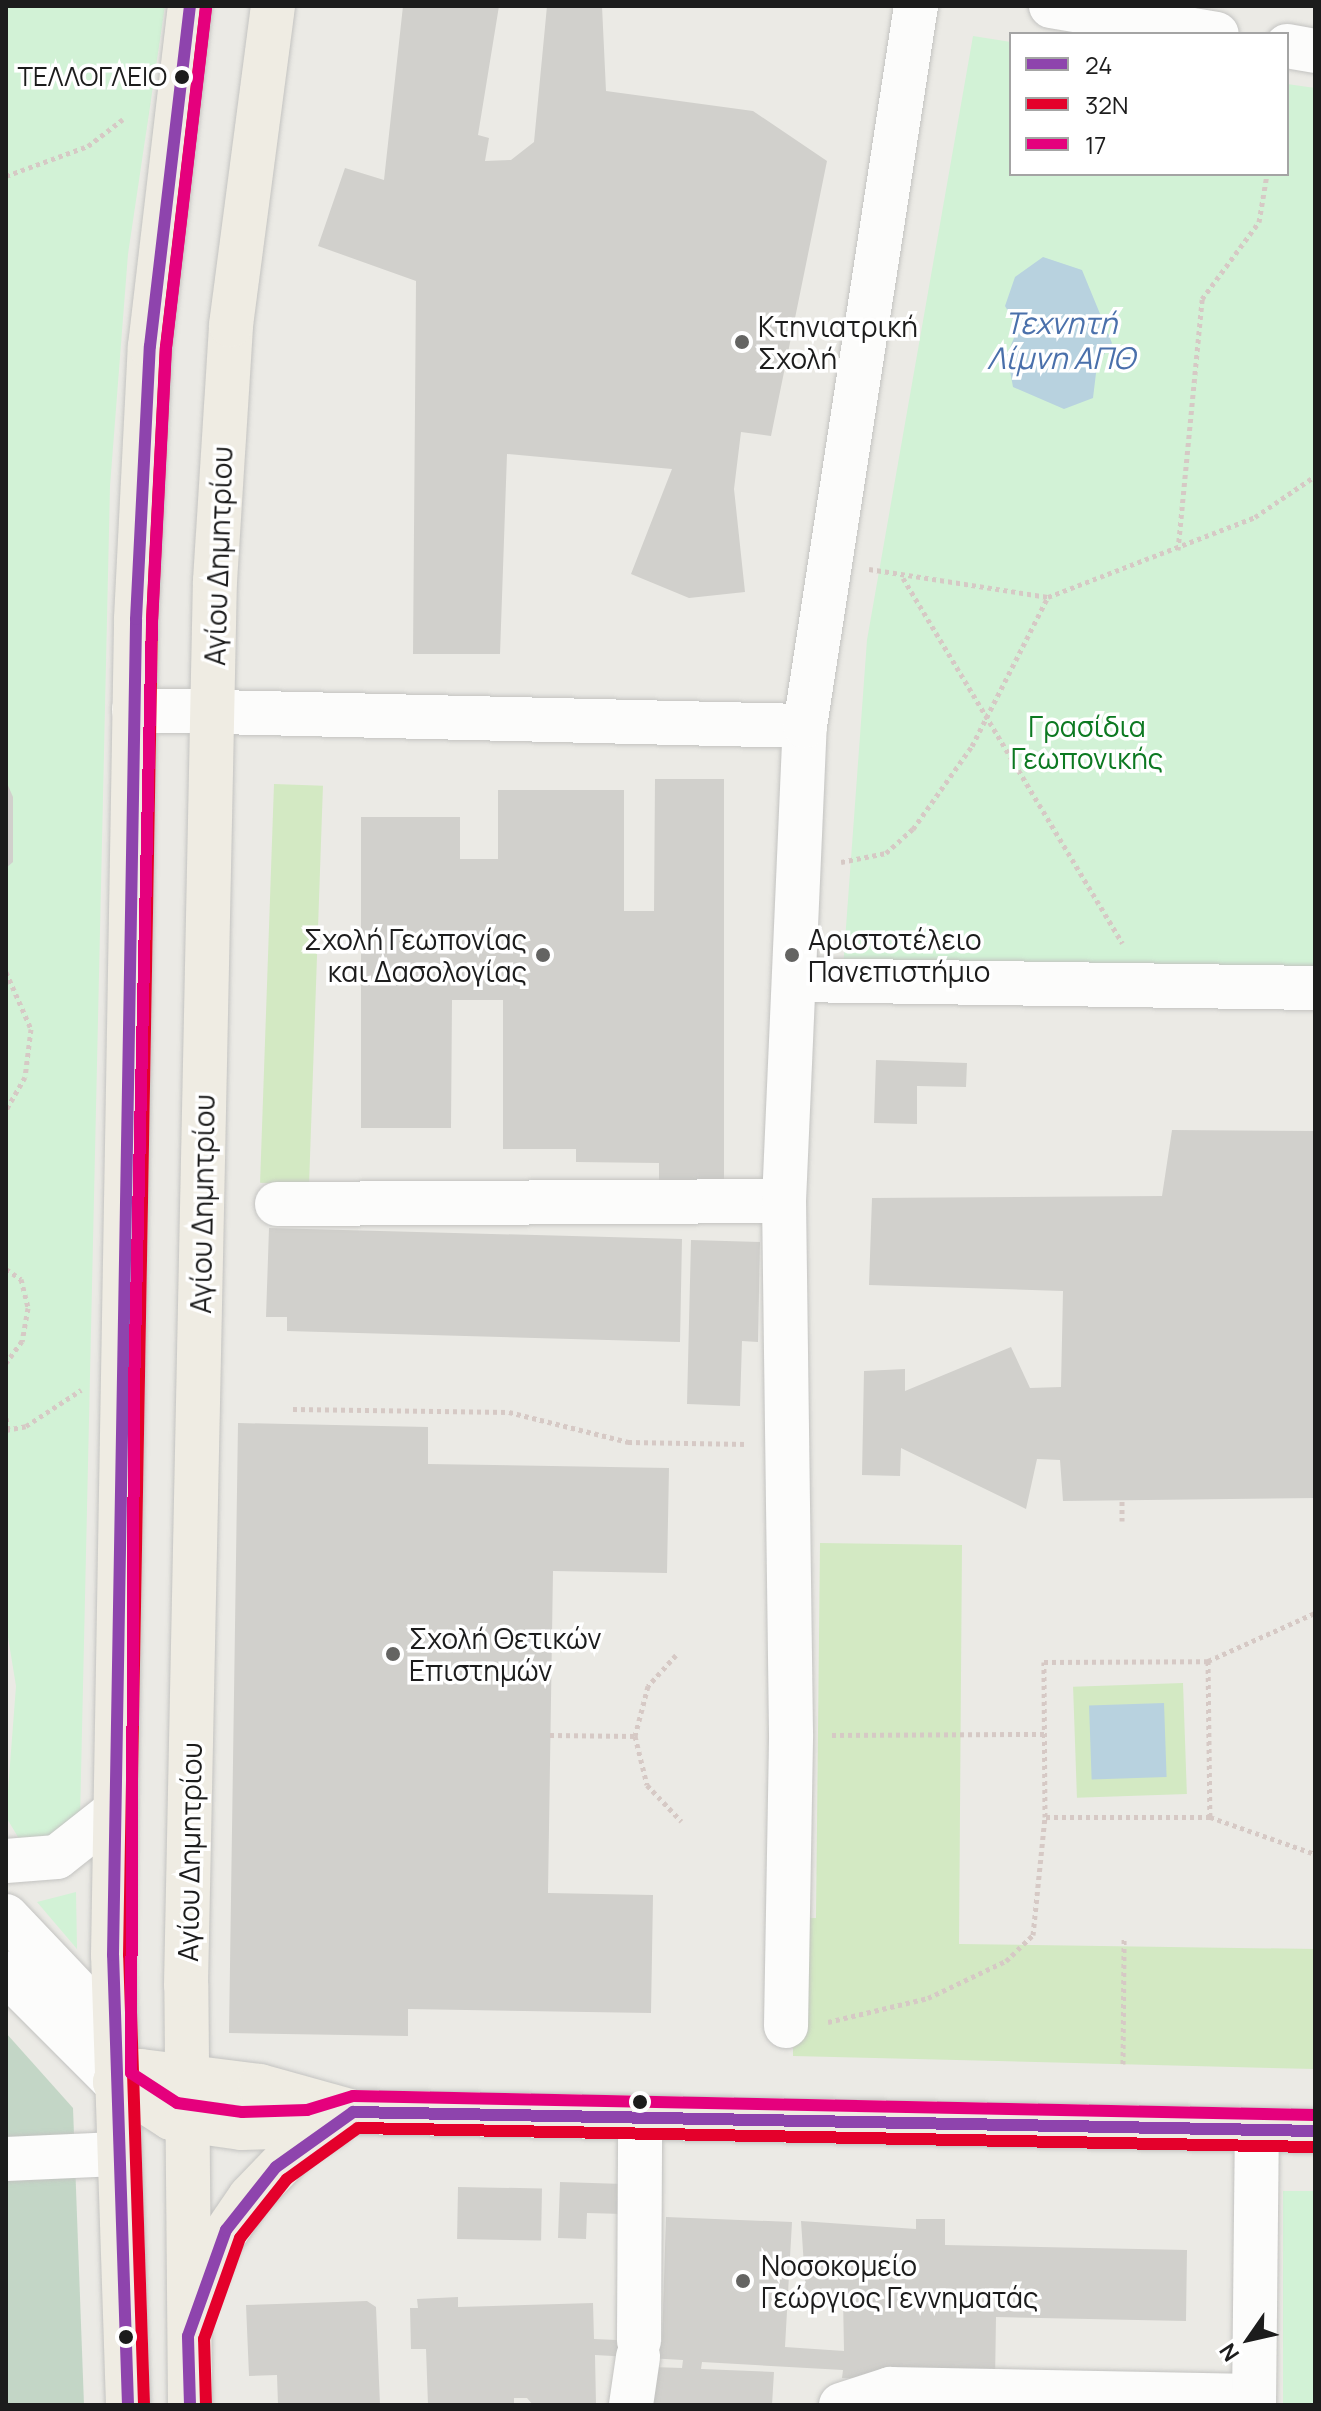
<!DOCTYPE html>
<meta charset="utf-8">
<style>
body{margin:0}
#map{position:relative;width:1321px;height:2411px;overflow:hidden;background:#ebeae5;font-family:Manrope,sans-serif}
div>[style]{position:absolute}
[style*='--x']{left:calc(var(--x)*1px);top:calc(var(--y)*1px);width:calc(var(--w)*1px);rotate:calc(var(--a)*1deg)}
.grass>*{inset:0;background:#d3e9c3;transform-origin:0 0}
.cemetery>*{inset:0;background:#c3d6c6}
.park>*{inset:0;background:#d2f2d6;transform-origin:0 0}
.water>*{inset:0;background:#b8d2df;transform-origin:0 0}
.building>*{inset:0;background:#d1d0cc;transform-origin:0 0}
.path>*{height:5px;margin-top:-2.5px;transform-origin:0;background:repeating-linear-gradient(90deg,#d6c9c5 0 4px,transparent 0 8px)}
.roads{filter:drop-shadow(0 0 2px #c3c3c1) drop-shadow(0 0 2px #c3c3c1)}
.minor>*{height:44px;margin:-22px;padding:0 22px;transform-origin:22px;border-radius:22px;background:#fcfcfb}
.major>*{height:44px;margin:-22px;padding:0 22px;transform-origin:22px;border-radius:22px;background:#efece3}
.bus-1>*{height:12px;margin:-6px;padding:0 6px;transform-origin:6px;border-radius:6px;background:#8e44ad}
.bus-2>*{height:12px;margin:-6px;padding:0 6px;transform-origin:6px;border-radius:6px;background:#e4002b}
.bus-3>*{height:12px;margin:-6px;padding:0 6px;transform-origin:6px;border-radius:6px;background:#e5007d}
.dots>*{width:22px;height:22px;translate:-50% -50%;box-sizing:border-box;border:4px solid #fff;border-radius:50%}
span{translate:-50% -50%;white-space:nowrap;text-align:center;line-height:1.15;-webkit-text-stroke:7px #fff;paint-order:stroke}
.bus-label{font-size:26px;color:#1c1c1c}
.right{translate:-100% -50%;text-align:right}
.poi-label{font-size:28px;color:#1c1c1c}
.left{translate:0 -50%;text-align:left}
.street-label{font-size:28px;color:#1c1c1c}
.park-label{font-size:28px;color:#0c7921}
.water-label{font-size:30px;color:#4a70ab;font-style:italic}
.frame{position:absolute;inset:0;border:8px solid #1c1c1c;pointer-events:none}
.legend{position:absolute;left:1009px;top:32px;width:280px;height:144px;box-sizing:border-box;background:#fff;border:2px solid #a4a4a4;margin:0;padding:10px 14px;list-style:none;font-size:24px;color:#1c1c1c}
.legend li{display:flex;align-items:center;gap:16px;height:40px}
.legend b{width:40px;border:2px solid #a4a4a4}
.north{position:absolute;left:1209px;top:2299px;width:80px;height:80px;-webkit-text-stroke:6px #fff;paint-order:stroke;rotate:236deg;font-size:22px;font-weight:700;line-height:32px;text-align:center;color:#1c1c1c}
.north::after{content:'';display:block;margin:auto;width:28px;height:36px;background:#1c1c1c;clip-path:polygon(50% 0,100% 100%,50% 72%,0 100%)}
</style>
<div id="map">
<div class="grass">
<i style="left:274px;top:784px;width:49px;height:399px;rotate:2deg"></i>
<i style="clip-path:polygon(820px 1543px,962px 1545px,959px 1944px,1315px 1949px,1315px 2069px,793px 2056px,793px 1918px,816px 1918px)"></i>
<i style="left:1183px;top:1683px;width:111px;height:110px;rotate:88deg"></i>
</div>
<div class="cemetery">
<i style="clip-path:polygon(6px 2033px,73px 2108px,84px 2405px,6px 2405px)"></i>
</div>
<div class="park">
<i style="clip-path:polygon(6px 6px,165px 6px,128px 254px,110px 486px,80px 1820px,49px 1842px,21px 1842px,6px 1817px,16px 1686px,6px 1625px)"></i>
<i style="clip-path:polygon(973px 36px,1011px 42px,1011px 174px,1287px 174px,1287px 84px,1315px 88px,1315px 972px,843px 968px,867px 640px)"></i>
<i style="clip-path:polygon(76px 1892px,77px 1949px,37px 1902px)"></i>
<i style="left:1283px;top:2191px;width:32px;height:214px"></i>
</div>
<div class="water">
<i style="clip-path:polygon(1043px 257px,1082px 270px,1112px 343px,1097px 365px,1093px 398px,1064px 409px,1013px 387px,1007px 355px,1018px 328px,1005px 306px,1015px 277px)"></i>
<i style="left:1164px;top:1703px;width:74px;height:75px;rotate:88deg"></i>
</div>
<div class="building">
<i style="clip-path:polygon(403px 6px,499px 6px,478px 135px,489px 138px,485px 161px,511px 160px,534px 142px,547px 6px,602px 6px,606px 91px,753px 111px,827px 161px,771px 436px,741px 432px,734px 489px,745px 592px,689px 598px,631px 574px,672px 469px,507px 454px,500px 654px,413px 654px,416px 281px,318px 246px,345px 168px,384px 180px)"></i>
<i style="clip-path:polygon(655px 779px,724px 779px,724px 1180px,659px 1180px,659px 1163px,576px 1162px,576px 1149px,503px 1149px,503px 1000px,452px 1000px,451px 1128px,361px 1128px,361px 817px,460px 817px,460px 859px,498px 859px,498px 790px,624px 790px,624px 911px,654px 911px)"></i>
<i style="clip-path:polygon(6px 781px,13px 797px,13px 862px,6px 868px)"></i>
<i style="clip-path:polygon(876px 1060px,967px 1063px,966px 1087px,917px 1086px,917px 1124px,874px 1123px)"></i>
<i style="clip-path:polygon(1172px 1130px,1315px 1131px,1315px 1498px,1063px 1501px,1060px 1460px,1037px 1459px,1026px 1509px,901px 1448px,900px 1476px,862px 1475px,864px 1371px,905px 1369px,905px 1391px,1011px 1347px,1030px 1388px,1061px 1387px,1063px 1291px,869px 1285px,872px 1198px,1162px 1196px)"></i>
<i style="clip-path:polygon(269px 1228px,682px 1239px,680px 1342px,287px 1331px,287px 1317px,266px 1317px)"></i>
<i style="clip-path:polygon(691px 1240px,760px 1242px,758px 1342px,742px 1341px,740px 1406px,687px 1404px)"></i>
<i style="clip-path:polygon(238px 1423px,428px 1427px,428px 1464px,669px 1468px,667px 1573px,553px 1571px,548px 1893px,653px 1895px,651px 2013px,408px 2009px,408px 2036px,229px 2033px)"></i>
<i style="clip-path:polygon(560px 2182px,624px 2184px,623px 2214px,587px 2213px,586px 2239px,558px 2238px)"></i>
<i style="left:458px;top:2187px;width:84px;height:52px;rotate:1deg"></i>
<i style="clip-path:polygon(666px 2217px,792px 2222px,785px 2347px,844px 2351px,843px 2297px,806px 2296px,801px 2221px,916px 2229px,916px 2219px,945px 2219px,945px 2245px,1187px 2250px,1186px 2321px,996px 2317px,995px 2382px,842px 2378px,843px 2370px,702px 2362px,701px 2369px,774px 2372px,772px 2405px,650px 2405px,652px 2367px,682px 2368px,683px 2360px,595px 2355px,596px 2405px,533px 2405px,527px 2398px,514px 2398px,514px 2405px,428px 2405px,426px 2349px,411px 2349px,410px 2308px,418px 2308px,417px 2299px,458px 2297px,458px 2307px,593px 2303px,594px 2339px,662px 2342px)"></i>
<i style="clip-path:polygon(367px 2301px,376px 2307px,380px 2405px,278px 2405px,277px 2375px,249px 2376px,246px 2305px)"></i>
</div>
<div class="path">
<i style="--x:6;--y:176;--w:87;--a:-20.1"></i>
<i style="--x:88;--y:146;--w:44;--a:-37.6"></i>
<i style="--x:1178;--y:550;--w:252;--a:-84.5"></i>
<i style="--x:1202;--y:299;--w:96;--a:-53.5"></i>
<i style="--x:1259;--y:222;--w:49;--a:-80.5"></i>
<i style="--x:869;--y:569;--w:181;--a:8.9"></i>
<i style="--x:1048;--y:597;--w:222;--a:-21.1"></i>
<i style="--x:1255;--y:517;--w:73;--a:-34.3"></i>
<i style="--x:903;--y:578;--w:426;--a:59"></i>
<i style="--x:841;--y:862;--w:46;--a:-11.3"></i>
<i style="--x:886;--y:853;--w:36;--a:-42"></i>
<i style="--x:913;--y:829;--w:102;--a:-54.6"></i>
<i style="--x:972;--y:746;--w:167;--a:-63"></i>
<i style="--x:6;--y:972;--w:62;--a:66.3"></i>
<i style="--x:31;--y:1029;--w:48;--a:97.1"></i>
<i style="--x:25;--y:1077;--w:38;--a:120"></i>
<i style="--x:6;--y:1269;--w:18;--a:34"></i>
<i style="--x:21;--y:1279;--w:30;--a:76"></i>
<i style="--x:28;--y:1308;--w:34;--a:100"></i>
<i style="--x:22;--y:1341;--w:27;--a:126"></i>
<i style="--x:293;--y:1409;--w:216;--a:0.8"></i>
<i style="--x:509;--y:1412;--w:123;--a:14.1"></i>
<i style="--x:628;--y:1442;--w:119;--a:1"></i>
<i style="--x:6;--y:1418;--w:11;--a:80"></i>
<i style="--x:6;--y:1430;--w:20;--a:-11"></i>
<i style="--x:26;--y:1426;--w:66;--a:-33.2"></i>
<i style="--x:1122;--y:1521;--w:21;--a:-90"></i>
<i style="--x:676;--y:1655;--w:42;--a:132.1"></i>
<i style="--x:648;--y:1686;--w:52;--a:104.6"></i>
<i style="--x:635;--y:1736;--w:50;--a:76.2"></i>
<i style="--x:647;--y:1785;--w:50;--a:46.6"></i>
<i style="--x:1208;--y:1661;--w:117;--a:-24.2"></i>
<i style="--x:550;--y:1735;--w:85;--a:0.7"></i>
<i style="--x:832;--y:1735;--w:213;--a:-0.3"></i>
<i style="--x:1210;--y:1817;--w:111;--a:19.4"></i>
<i style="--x:828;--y:2022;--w:103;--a:-13.5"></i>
<i style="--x:928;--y:1998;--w:86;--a:-25.4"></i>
<i style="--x:1006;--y:1961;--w:37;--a:-44"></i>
<i style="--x:1033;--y:1935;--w:119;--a:-84.2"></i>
<i style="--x:1045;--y:1817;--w:155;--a:-90.4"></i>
<i style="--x:1044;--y:1662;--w:164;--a:-0.3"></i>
<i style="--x:1208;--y:1661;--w:156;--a:89.3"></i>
<i style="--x:1210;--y:1817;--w:165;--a:180"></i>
<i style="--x:1123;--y:2064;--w:126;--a:-89.5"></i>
</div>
<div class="roads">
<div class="minor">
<i style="--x:1051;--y:6;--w:168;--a:9.6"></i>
<i style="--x:1287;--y:46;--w:28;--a:10"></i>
<i style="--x:134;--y:710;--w:671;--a:1.37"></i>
<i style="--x:795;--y:980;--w:520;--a:0.88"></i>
<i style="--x:277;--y:1204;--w:507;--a:-0.34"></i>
<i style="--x:6;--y:1861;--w:51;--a:-4.5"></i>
<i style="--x:57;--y:1857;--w:73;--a:-38.3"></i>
<i style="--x:6;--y:1916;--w:157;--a:46.5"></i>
<i style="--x:6;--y:1973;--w:154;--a:45"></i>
<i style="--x:786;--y:2026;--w:292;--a:-89"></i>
<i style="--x:791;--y:1734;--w:533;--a:-90.75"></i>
<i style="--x:784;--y:1201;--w:475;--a:-87.5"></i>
<i style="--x:805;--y:726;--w:729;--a:-81.24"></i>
<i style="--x:6;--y:2159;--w:111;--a:-2.6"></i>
<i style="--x:639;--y:2341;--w:223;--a:-89.7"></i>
<i style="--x:631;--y:2405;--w:49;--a:-81.7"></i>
<i style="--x:841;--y:2405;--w:52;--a:-18.1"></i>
<i style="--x:890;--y:2389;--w:364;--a:1.1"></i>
<i style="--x:1254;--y:2405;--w:275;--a:-89.4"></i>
</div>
<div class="major">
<i style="--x:115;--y:2082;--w:67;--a:32.7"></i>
<i style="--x:171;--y:2118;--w:71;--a:8.1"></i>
<i style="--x:241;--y:2128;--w:69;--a:-1.7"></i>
<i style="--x:310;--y:2126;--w:45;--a:-18"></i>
<i style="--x:353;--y:2112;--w:962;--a:1.13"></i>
<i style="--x:115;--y:2082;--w:28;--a:-23"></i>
<i style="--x:141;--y:2071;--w:120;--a:7.2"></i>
<i style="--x:260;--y:2086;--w:97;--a:15.6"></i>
<i style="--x:197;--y:2299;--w:62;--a:-68.4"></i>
<i style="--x:220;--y:2241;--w:53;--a:-55.7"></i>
<i style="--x:250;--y:2197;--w:69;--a:-46.2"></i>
<i style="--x:298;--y:2147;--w:41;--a:-32.2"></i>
<i style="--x:128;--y:2405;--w:450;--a:-91.9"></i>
<i style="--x:113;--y:1955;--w:1336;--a:-89.01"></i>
<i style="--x:136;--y:619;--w:273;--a:-87.1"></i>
<i style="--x:150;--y:346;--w:342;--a:-83.3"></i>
<i style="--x:190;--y:2405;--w:420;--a:-90.5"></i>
<i style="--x:186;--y:1985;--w:1404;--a:-88.82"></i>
<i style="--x:215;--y:581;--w:256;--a:-86.4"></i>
<i style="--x:231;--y:325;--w:322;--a:-82.5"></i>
</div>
</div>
<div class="bus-1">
<i style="--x:128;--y:2405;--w:450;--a:-91.9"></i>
<i style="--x:113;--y:1955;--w:1336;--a:-89.01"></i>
<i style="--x:136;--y:619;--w:273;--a:-87.1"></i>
<i style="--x:150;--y:346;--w:342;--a:-83.3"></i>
<i style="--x:190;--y:2405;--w:69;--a:-91.7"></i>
<i style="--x:188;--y:2336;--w:113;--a:-70.3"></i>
<i style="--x:226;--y:2230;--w:80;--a:-51.6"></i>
<i style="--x:276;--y:2167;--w:95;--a:-35.5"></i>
<i style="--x:353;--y:2112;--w:962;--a:1.13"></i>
</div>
<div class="bus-2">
<i style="--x:144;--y:2404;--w:449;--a:-91.9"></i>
<i style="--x:129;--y:1955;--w:1335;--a:-89.01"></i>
<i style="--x:152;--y:620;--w:273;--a:-87.1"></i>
<i style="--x:166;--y:347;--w:341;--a:-83.3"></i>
<i style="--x:206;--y:2405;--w:66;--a:-91.7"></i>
<i style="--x:204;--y:2339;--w:107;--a:-70.4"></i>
<i style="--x:240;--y:2238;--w:75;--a:-51.5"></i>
<i style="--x:287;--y:2179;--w:87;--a:-35.7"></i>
<i style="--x:358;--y:2128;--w:957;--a:1.14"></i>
</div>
<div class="bus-3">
<i style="--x:206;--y:8;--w:341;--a:96.7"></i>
<i style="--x:166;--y:347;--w:273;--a:92.9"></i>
<i style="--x:152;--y:620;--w:768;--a:91.34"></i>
<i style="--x:134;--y:1388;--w:685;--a:90.25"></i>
<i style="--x:131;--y:2073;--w:55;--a:33.1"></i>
<i style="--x:177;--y:2103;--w:66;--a:7.9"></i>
<i style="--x:242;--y:2112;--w:65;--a:-1.8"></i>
<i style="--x:307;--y:2110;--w:48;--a:-16.9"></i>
<i style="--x:353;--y:2096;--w:962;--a:1.13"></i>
</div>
<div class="dots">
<i style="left:182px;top:77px;background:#1c1c1c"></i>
<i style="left:742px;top:342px;background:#646462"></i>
<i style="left:543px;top:955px;background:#646462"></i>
<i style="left:792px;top:955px;background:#646462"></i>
<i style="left:393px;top:1654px;background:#646462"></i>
<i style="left:640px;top:2102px;background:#1c1c1c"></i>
<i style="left:743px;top:2281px;background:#646462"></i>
<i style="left:126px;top:2337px;background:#1c1c1c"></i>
</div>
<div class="bus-label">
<span class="right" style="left:167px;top:77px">ΤΕΛΛΟΓΛΕΙΟ</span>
</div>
<div class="poi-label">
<span class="left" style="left:758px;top:342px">Κτηνιατρική<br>Σχολή</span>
<span class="right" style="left:527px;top:955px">Σχολή Γεωπονίας<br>και Δασολογίας</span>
<span class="left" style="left:808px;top:955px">Αριστοτέλειο<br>Πανεπιστήμιο</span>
<span class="left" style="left:409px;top:1654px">Σχολή Θετικών<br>Επιστημών</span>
<span class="left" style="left:761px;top:2281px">Νοσοκομείο<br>Γεώργιος Γεννηματάς</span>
</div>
<div class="street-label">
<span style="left:218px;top:556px;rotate:-88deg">Αγίου Δημητρίου</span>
<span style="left:202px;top:1204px;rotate:-89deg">Αγίου Δημητρίου</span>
<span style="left:189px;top:1852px;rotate:-89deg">Αγίου Δημητρίου</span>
</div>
<div class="park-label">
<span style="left:1087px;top:742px">Γρασίδια<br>Γεωπονικής</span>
</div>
<div class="water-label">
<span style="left:1061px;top:340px">Τεχνητή<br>Λίμνη ΑΠΘ</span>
</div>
<div class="frame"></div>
<ul class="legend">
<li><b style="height:10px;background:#8e44ad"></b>24</li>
<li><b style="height:10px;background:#e4002b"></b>32Ν</li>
<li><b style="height:10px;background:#e5007d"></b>17</li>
</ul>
<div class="north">N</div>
</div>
